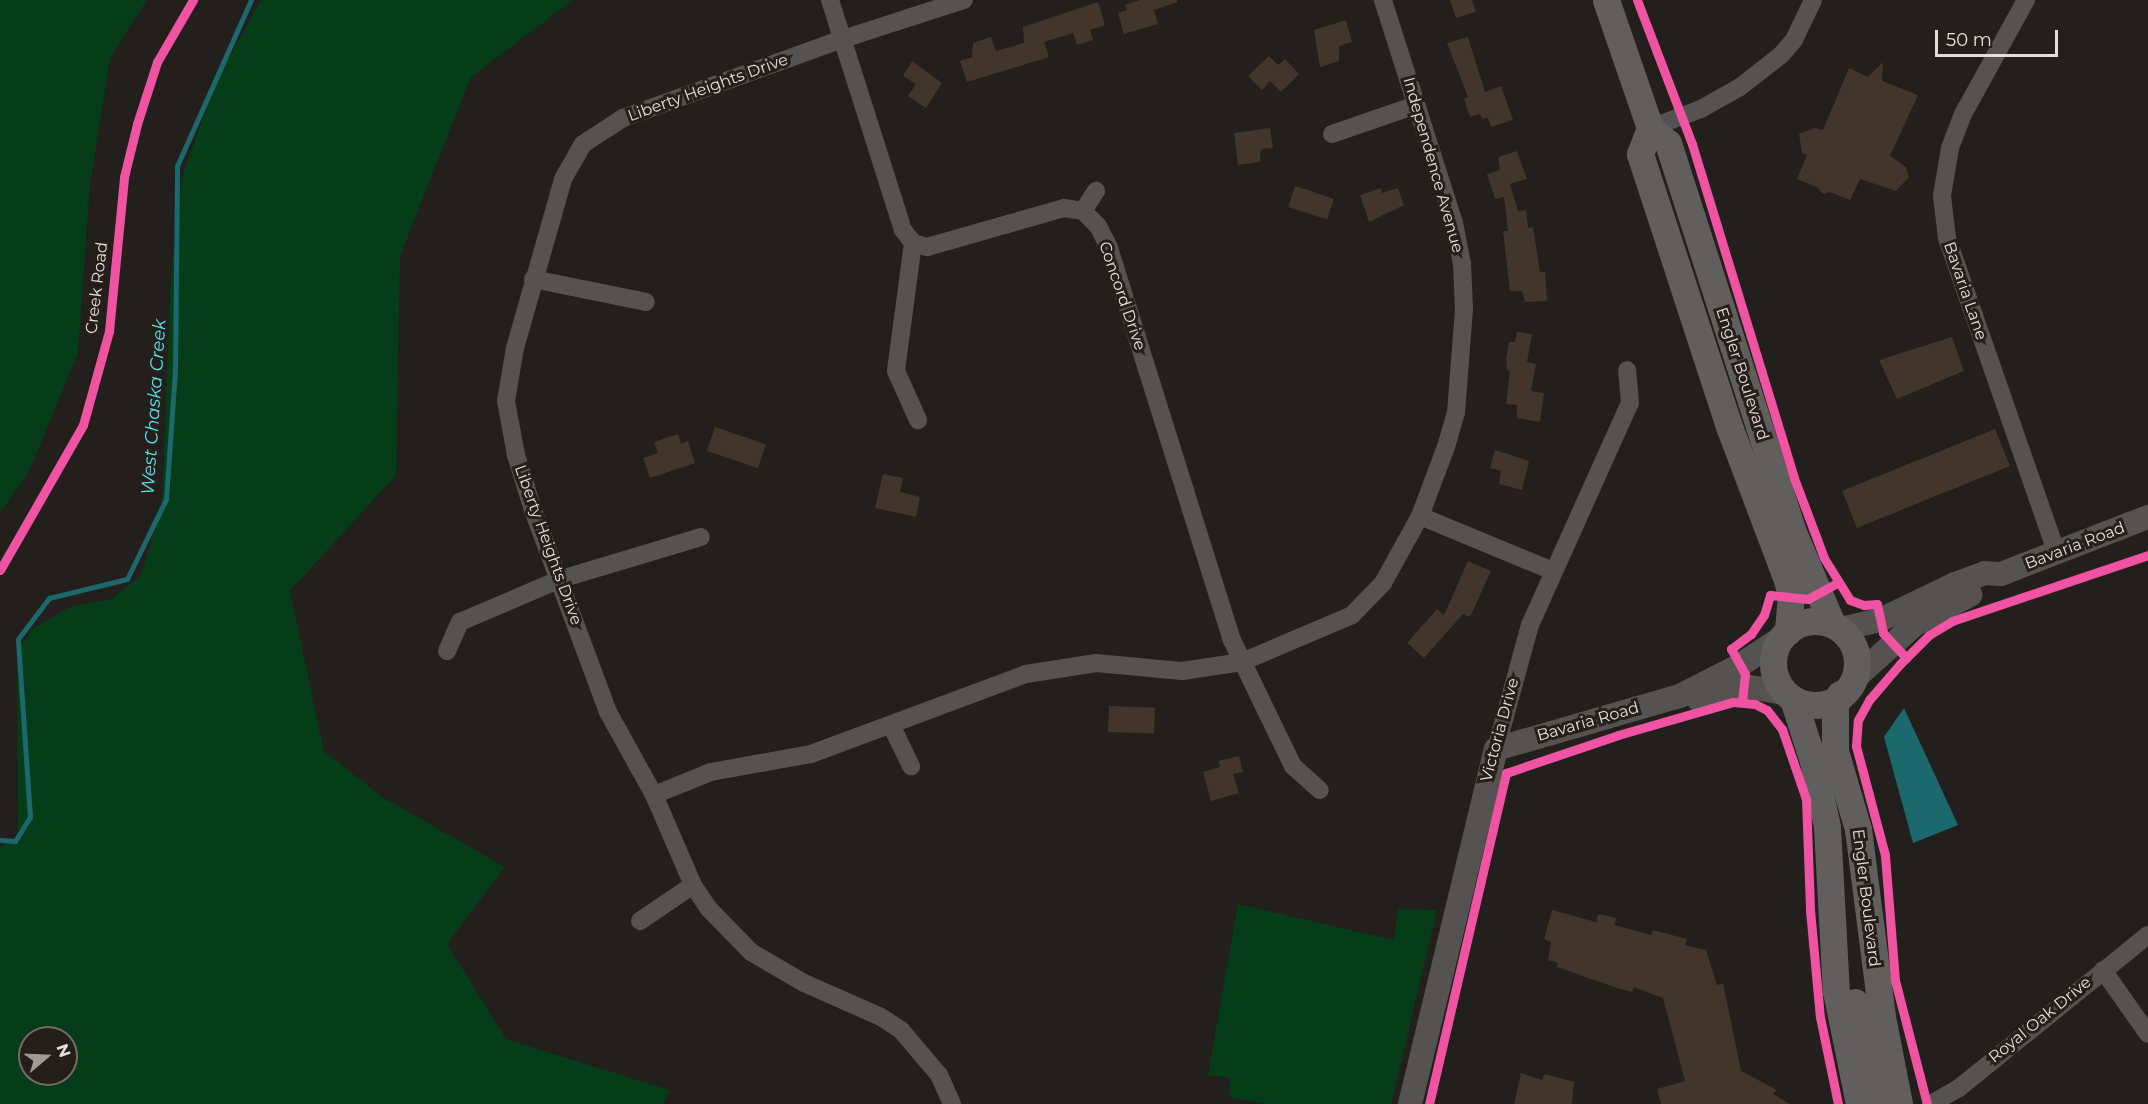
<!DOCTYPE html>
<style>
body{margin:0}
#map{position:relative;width:2148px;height:1104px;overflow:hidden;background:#231f1c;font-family:Montserrat,sans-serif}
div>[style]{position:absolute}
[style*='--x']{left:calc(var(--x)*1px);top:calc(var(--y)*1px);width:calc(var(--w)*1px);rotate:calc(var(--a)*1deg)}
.green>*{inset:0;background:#053d19}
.water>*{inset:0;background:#1b686d}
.stream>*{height:5px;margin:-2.5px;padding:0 2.5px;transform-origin:2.5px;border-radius:2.5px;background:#1b686d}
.building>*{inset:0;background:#42352a;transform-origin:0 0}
.minor>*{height:18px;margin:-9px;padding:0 9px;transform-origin:9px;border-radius:9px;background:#545352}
.tertiary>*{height:24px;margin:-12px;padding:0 12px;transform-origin:12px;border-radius:12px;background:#545352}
.secondary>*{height:27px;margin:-13.5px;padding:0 13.5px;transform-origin:13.5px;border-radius:13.5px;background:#605f5d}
.secondary>.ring{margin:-13.5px;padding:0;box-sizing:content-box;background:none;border:27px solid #605f5d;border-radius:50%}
.cycleway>*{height:9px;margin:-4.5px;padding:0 4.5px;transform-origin:4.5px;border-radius:4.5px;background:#f153a3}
span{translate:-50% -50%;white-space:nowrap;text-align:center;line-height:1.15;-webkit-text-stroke:6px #261e19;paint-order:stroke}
.street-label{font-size:16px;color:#e4dedb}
.water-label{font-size:18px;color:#4fe7f3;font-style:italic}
.north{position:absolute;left:18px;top:1026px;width:60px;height:60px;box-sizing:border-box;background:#261e19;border:2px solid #726b67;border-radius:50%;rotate:71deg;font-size:16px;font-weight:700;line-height:24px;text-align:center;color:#e4dedb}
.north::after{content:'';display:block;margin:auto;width:21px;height:27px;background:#a09b98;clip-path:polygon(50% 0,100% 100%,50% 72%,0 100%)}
.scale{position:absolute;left:1935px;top:30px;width:123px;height:27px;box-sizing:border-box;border:3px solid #e4dedb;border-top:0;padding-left:8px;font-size:18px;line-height:21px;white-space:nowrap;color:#e4dedb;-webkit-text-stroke:4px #261e19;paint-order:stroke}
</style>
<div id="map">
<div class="green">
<i style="clip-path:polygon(0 0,147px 0,110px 58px,90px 184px,78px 353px,28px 474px,0 512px)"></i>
<i style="clip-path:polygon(evenodd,261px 0,573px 0,471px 77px,400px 256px,396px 475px,290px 591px,324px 752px,384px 798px,505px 867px,447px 944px,506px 1039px,669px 1090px,663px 1104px,0 1104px,0 847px,18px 838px,17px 649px,35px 627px,72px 606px,112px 599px,141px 575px,162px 504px,171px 277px,182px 177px,217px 79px,261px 0,30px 1038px,66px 1038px,66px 1074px,30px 1074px,30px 1038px)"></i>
<i style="clip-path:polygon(1238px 904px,1394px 940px,1398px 909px,1437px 910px,1391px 1104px,1269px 1104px,1229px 1097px,1230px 1078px,1208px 1075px)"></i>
</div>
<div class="water">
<i style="clip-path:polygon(1904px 708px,1958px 825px,1913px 843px,1884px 737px)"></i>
</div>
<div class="stream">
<i style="--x:0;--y:840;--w:15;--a:4"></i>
<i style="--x:15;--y:841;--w:28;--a:-58"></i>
<i style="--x:30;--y:817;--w:178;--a:-93.9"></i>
<i style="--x:18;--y:639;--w:51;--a:-52.9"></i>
<i style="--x:49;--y:598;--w:80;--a:-13.7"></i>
<i style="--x:127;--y:579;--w:89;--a:-64"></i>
<i style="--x:166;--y:499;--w:130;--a:-86"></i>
<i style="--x:175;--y:369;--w:203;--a:-89.4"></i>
<i style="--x:177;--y:166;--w:182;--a:-66"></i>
</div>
<div class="building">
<i style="clip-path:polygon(1139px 0,1177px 0,1177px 2px,1154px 10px,1158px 24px,1124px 34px,1118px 13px,1127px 10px,1125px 5px)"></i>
<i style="clip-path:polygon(1450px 0,1472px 0,1476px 12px,1456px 18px)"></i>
<i style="clip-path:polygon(1098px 2px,1105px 25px,1090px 30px,1093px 40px,1077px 45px,1073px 33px,1044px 42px,1049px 57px,967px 82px,960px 61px,972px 57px,973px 43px,991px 37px,996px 51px,1024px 43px,1023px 27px)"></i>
<i style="clip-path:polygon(1346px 20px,1352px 42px,1339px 46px,1339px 61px,1320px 67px,1314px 30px)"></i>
<i style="clip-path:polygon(1468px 37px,1485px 92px,1501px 86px,1513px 120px,1491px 127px,1488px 118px,1482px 119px,1480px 114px,1470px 117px,1464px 99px,1468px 97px,1447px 43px)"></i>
<i style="clip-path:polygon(1269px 56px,1278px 65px,1285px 59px,1299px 74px,1281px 92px,1270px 81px,1262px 90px,1248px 76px)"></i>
<i style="clip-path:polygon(912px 61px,942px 83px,926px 108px,908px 96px,916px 84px,903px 76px)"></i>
<i style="clip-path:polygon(1883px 62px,1882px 81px,1918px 95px,1890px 156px,1906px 167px,1909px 177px,1896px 191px,1860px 179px,1850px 200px,1830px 192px,1823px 194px,1817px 187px,1797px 179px,1807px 155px,1802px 153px,1799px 134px,1815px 128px,1823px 130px,1849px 68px,1868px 77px)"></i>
<i style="clip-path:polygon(1270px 128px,1273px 148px,1261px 149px,1260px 162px,1238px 165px,1234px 133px)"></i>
<i style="clip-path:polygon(1517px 151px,1527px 179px,1510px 184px,1518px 211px,1526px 210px,1528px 228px,1533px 227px,1540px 272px,1545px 272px,1547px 301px,1525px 302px,1522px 291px,1510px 291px,1503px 231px,1508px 231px,1504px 197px,1495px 199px,1487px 174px,1500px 170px,1498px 157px)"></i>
<i style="left:1295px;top:186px;width:41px;height:22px;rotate:18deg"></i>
<i style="clip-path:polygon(1381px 188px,1382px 193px,1398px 188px,1404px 205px,1369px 222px,1360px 195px)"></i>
<i style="clip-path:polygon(1517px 332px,1532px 334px,1527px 362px,1536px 364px,1531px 391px,1544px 393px,1540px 422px,1517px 418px,1517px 405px,1506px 404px,1510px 371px,1507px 370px,1506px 359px,1509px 342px,1515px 342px)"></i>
<i style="clip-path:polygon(1952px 337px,1964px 371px,1897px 399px,1879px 360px)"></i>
<i style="left:715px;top:427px;width:54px;height:25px;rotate:19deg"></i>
<i style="left:1995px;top:429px;width:40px;height:165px;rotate:68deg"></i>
<i style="clip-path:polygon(678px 434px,681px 444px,688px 441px,695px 463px,650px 478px,643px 458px,658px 453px,654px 442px)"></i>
<i style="clip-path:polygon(1495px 450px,1529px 461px,1522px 490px,1499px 484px,1501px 471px,1490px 468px)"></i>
<i style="clip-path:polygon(883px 474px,903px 478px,900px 492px,920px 497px,916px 517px,875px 508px)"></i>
<i style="clip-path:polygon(1468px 561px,1491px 571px,1470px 617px,1463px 614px,1424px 658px,1407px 643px,1437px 609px,1444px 615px)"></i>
<i style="left:1109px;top:706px;width:46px;height:26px;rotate:2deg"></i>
<i style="clip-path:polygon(1239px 756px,1243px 772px,1233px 774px,1239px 793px,1211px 801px,1203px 772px,1220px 767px,1218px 761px)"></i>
<i style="clip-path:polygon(1552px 910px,1596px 922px,1598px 914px,1616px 918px,1615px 925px,1651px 935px,1653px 930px,1687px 939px,1685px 945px,1706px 950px,1717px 985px,1723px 983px,1741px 1071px,1777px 1090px,1773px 1094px,1790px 1104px,1661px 1104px,1657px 1089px,1685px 1081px,1663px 998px,1634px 987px,1632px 992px,1617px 988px,1557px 967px,1558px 963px,1548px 960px,1551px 942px,1544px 939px)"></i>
<i style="clip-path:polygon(1521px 1073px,1542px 1080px,1545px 1074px,1574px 1082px,1572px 1104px,1514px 1104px)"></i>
</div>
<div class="minor">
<i style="--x:830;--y:0;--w:241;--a:72.4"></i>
<i style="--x:903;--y:230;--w:16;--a:52"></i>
<i style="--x:913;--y:243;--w:15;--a:16"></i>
<i style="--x:927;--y:247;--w:142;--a:-15.9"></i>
<i style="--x:1064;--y:208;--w:19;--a:9"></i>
<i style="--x:1083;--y:211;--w:21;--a:45"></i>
<i style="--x:1098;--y:226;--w:25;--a:63"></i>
<i style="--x:1109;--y:248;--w:411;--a:72.6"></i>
<i style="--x:1232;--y:640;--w:140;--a:64.2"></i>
<i style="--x:1293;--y:766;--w:36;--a:42"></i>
<i style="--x:2026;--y:0;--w:130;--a:118.9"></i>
<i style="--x:1963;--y:114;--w:36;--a:111"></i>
<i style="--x:1950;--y:148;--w:49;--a:99.5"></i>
<i style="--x:1942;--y:196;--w:42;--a:83.2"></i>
<i style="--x:1947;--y:238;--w:334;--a:70.8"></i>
<i style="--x:1650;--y:128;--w:54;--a:-20.4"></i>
<i style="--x:1701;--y:109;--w:45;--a:-29.4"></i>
<i style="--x:1740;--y:87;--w:52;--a:-38"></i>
<i style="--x:1781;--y:55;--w:20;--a:-49"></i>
<i style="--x:1794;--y:40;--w:44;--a:-64.6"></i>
<i style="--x:1332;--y:134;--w:89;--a:-19"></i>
<i style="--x:1083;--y:211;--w:24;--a:-57"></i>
<i style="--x:913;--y:243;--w:129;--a:97.6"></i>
<i style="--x:896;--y:371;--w:54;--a:65.8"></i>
<i style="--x:533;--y:279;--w:115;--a:11.5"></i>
<i style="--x:1420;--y:516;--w:144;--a:22.5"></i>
<i style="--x:447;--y:651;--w:32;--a:-66"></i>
<i style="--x:460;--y:622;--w:110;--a:-23.1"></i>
<i style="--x:561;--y:579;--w:146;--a:-16.7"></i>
<i style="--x:891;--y:725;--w:46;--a:64"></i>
<i style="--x:1496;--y:749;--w:129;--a:-74.7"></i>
<i style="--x:1530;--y:625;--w:243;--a:-65.8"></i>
<i style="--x:1630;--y:403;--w:33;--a:-95"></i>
<i style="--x:654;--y:795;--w:61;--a:-22"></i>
<i style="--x:711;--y:772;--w:102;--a:-10.2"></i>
<i style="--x:811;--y:754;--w:229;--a:-20.4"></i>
<i style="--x:1026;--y:674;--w:71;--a:-8.9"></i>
<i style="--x:1096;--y:663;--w:86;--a:5.3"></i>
<i style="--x:1182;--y:671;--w:61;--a:-8.5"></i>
<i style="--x:1242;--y:662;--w:120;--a:-23.1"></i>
<i style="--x:1352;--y:615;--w:45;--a:-45.9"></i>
<i style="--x:1383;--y:583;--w:77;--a:-61.1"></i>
<i style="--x:1420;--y:516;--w:74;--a:-69.4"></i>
<i style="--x:1446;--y:447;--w:35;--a:-74"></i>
<i style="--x:1456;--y:413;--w:104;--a:-85.6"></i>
<i style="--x:1464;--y:309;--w:45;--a:-92.5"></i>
<i style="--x:1462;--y:264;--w:42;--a:-101"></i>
<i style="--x:1454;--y:223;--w:234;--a:-107.7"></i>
<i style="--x:640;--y:921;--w:64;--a:-34.2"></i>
<i style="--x:2103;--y:970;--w:78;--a:54.9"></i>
<i style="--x:952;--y:1104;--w:32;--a:-114"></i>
<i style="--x:939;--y:1075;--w:59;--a:-130.2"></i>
<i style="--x:901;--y:1030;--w:24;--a:-147"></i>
<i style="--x:881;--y:1017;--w:84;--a:-156.2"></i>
<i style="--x:804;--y:983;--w:61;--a:-149.7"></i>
<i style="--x:751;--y:952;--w:60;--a:-134.3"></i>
<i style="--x:709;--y:909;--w:29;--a:-124"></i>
<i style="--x:693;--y:885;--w:98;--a:-113.4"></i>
<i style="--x:654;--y:795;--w:95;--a:-119"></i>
<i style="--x:608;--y:712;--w:215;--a:-110.4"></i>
<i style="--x:533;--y:510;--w:58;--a:-107.2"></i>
<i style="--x:516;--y:455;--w:55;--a:-100.5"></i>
<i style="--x:506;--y:401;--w:54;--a:-80.4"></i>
<i style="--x:515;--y:348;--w:176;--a:-74.1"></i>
<i style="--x:563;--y:179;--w:40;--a:-60.3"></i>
<i style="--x:583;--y:144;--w:48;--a:-33"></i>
<i style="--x:623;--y:118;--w:234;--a:-19.8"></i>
<i style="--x:843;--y:39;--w:127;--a:-17.9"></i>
<i style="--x:1931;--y:1104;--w:32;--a:-30"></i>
<i style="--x:1959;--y:1088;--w:243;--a:-39"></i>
</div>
<div class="tertiary">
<i style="--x:1841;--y:629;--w:40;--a:-13"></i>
<i style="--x:1880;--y:620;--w:83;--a:-25.6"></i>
<i style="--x:1955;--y:584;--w:32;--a:-20"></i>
<i style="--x:1985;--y:573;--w:16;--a:4"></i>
<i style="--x:2001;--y:574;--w:158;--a:-21.2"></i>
<i style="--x:1854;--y:679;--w:81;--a:-42"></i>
<i style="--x:1914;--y:625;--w:64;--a:-28.2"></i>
<i style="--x:1698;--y:699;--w:53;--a:-13"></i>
<i style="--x:1750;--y:687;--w:35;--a:10"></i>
<i style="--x:1410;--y:1104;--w:365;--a:-76.4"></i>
<i style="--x:1496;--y:749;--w:191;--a:-16.1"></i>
<i style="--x:1680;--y:696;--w:68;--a:-27.3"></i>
<i style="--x:1740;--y:665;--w:51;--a:-33.1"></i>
</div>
<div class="secondary">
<i style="--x:1606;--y:0;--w:135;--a:71"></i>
<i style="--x:1650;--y:128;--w:23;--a:40"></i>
<i style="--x:1668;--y:143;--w:406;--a:72.2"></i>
<i style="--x:1792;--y:530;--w:102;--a:66.9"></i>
<i style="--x:1650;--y:128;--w:28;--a:111"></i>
<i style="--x:1640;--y:154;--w:289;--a:71.9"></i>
<i style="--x:1730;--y:429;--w:161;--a:69.3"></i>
<i style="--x:1787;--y:580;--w:16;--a:75"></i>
<i style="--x:1791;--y:595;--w:37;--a:95"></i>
<i class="ring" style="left:1773px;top:621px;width:57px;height:57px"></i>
<i style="--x:1840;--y:694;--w:13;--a:113"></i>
<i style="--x:1835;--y:706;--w:45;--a:90"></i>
<i style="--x:1835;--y:751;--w:81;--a:73.6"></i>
<i style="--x:1858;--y:829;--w:190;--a:82.7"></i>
<i style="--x:1882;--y:1017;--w:89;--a:78.9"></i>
<i style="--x:1793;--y:699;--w:65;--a:72.1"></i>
<i style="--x:1813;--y:761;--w:67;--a:78"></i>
<i style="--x:1827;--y:827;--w:164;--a:86.9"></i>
<i style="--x:1836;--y:991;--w:115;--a:78.5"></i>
<i style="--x:1855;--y:1002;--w:100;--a:73.7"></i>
</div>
<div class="cycleway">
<i style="--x:1637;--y:0;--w:154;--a:69.1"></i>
<i style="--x:1692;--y:144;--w:349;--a:73"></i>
<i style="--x:1794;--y:478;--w:85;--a:69.4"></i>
<i style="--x:1824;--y:558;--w:49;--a:58.2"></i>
<i style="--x:1850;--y:600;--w:15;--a:20"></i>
<i style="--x:1864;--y:605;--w:13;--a:-4"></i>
<i style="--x:1877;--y:604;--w:30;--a:78"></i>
<i style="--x:1883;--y:633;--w:34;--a:47"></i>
<i style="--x:0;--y:570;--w:167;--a:-60.2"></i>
<i style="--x:83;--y:425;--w:98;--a:-74.5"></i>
<i style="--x:109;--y:331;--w:155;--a:-84.4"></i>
<i style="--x:124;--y:177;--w:55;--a:-76.2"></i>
<i style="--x:137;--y:124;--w:65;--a:-72.1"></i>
<i style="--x:157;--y:62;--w:72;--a:-59.9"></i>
<i style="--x:1742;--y:702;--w:28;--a:-84"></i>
<i style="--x:1745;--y:674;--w:29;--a:-119"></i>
<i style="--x:1731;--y:649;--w:25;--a:-37"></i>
<i style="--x:1751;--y:634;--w:23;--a:-56"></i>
<i style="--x:1764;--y:615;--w:21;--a:-73"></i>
<i style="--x:1770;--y:595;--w:38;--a:6"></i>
<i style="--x:1808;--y:599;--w:33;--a:-29"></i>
<i style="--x:1429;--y:1104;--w:340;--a:-76.9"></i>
<i style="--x:1506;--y:773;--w:118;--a:-18.7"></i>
<i style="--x:1618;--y:735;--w:120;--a:-16"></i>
<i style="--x:1733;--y:702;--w:22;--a:5"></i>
<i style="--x:1755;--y:704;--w:13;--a:27"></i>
<i style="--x:1767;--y:710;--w:24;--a:52"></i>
<i style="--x:1782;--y:729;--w:74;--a:71.1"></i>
<i style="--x:1806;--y:799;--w:111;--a:87.9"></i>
<i style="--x:1810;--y:910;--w:107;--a:84.7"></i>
<i style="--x:1820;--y:1017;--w:89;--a:78.3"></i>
<i style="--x:1927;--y:1104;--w:128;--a:-104.5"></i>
<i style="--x:1895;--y:980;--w:125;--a:-94.6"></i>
<i style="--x:1885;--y:855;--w:113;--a:-104.9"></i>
<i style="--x:1856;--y:746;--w:26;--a:-86"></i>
<i style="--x:1858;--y:720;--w:23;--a:-61"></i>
<i style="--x:1869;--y:700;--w:48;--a:-49.3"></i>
<i style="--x:1900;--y:664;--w:41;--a:-45"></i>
<i style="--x:1929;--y:635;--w:27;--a:-31"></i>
<i style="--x:1952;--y:621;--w:207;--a:-18.6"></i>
</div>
<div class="street-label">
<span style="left:708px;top:88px;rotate:-20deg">Liberty Heights Drive</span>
<span style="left:1433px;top:165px;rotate:74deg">Independence Avenue</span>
<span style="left:97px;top:288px;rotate:-83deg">Creek Road</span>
<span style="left:1965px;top:291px;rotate:71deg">Bavaria Lane</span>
<span style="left:1122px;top:296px;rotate:71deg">Concord Drive</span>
<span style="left:1742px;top:374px;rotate:72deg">Engler Boulevard</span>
<span style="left:548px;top:545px;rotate:70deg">Liberty Heights Drive</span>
<span style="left:2075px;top:546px;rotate:-21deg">Bavaria Road</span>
<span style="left:1588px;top:722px;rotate:-16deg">Bavaria Road</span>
<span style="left:1500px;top:730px;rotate:-75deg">Victoria Drive</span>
<span style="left:1866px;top:898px;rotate:83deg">Engler Boulevard</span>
<span style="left:2040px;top:1020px;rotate:-39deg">Royal Oak Drive</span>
</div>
<div class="water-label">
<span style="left:154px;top:407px;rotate:-86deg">West Chaska Creek</span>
</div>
<div class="north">N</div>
<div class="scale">50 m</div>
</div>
